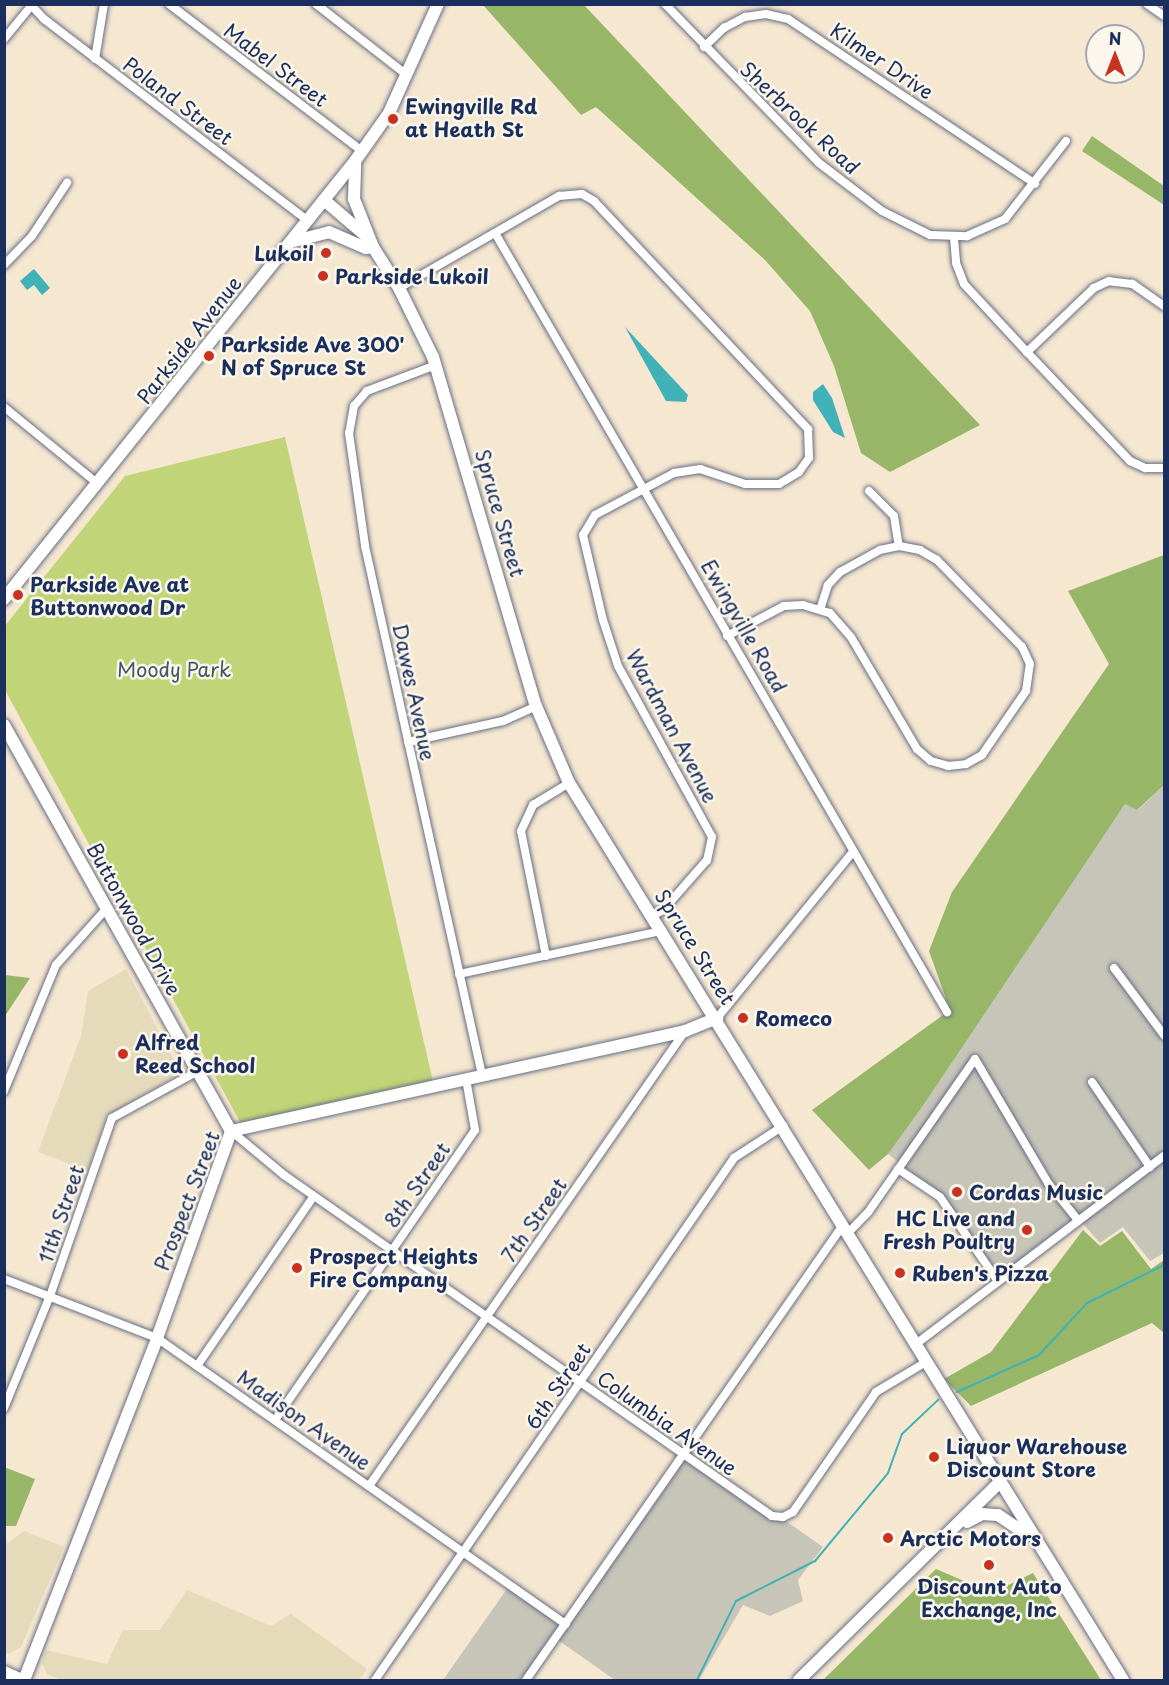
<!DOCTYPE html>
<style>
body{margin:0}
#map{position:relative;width:1169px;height:1685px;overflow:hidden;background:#f5e7d0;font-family:"Playpen Sans",sans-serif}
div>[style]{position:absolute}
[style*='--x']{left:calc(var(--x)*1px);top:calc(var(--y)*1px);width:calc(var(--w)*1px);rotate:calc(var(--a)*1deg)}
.built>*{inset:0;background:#e5dbba}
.industrial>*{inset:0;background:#c7c5b8}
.green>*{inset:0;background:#c1d477}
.forest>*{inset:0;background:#98b668}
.water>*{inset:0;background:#40b1b7}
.stream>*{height:2px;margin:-1px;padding:0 1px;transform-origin:1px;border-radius:1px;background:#40b1b7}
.roads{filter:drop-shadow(0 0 2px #676f86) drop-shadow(0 0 2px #676f86)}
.street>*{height:8px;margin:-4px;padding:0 4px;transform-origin:4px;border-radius:4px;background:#fff}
.secondary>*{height:12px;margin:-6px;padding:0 6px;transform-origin:6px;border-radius:6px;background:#fff}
.dots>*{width:16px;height:16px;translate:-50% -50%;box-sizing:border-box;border:3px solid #fbf7ec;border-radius:50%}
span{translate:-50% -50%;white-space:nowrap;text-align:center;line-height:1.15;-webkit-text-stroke:5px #fbf7ec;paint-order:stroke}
.street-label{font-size:20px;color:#1b2f5e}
.poi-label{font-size:20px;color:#1b2f5e;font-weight:700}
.left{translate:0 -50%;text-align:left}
.right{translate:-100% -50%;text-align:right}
.park-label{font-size:20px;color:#445864}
.frame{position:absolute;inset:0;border:6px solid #1b2f5e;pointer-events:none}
.north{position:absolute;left:1085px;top:24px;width:60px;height:60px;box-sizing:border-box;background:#fbf7ec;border:2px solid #a1a7b3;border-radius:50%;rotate:0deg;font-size:16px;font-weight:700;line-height:24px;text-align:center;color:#1b2f5e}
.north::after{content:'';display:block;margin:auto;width:21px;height:27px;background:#c8321e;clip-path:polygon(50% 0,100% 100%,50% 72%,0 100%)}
</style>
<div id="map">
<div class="built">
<i style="clip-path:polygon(126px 969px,181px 1073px,106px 1116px,88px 1171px,38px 1152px,81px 1036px,88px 991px)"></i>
<i style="clip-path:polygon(24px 1531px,64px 1547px,21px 1647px,9px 1654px,4px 1651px,5px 1533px,7px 1544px)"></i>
<i style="clip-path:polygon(187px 1590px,271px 1626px,291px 1614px,367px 1669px,359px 1680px,61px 1680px,47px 1674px,42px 1663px,45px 1650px,107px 1664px,123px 1630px,160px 1630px)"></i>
</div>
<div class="industrial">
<i style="clip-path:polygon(1164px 785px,1164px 1253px,1150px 1261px,1123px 1227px,1100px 1243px,1078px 1218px,999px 1278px,938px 1193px,888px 1154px,1125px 804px,1138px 810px)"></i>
<i style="clip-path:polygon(683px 1449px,823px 1547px,798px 1580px,803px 1601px,770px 1616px,743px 1605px,699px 1680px,615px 1680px,555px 1638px,525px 1680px,443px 1680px,511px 1583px,565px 1618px)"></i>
</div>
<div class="green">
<i style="clip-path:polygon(285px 437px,434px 1086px,245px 1131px,5px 690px,4px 627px,125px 476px)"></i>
</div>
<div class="forest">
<i style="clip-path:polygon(483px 5px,584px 5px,980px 425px,890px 472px,861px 453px,834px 366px,810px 311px,765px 260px,596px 107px,581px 115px)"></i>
<i style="clip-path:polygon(1092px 136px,1164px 186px,1164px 205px,1082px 151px)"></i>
<i style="clip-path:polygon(1164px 555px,1164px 785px,1137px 810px,1125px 804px,924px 1104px,888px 1154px,869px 1170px,812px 1110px,950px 1010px,929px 951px,952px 892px,1109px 664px,1068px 591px)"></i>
<i style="clip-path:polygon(5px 975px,30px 978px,5px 1016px,4px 975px)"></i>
<i style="clip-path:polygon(1083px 1230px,1100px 1246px,1122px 1231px,1151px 1269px,1164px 1260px,1164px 1333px,1152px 1323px,971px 1406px,944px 1379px,991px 1352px)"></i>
<i style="clip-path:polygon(4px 1467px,35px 1479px,16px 1526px,6px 1526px)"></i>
<i style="clip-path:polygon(936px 1569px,992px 1593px,1033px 1573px,1101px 1680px,823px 1680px)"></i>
</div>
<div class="water">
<i style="clip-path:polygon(34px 269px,50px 288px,42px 295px,34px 285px,27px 290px,20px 281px)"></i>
<i style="clip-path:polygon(625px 327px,688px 395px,686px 402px,666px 401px)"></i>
<i style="clip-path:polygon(823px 384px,832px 398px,845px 438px,833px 432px,813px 400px,813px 392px)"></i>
</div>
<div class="stream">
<i style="--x:957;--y:1392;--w:90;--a:-24.3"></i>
<i style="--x:1039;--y:1355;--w:71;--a:-47.3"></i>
<i style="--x:1087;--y:1303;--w:86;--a:-26.3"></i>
<i style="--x:697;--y:1680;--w:88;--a:-63.7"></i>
<i style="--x:736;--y:1601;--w:89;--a:-26.9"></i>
<i style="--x:815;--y:1561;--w:114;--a:-50.3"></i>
<i style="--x:888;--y:1473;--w:41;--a:-70.3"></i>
<i style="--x:902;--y:1434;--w:50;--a:-43.4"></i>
</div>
<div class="roads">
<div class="street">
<i style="--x:30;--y:4;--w:21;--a:47"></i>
<i style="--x:44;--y:19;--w:332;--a:37.4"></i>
<i style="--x:169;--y:4;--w:243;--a:37.3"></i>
<i style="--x:316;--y:4;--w:115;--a:38"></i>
<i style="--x:665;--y:4;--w:221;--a:45.9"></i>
<i style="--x:819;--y:163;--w:79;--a:37.3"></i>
<i style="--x:882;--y:211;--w:54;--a:26.6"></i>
<i style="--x:930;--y:235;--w:37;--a:2"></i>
<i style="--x:967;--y:236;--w:42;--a:-24.1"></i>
<i style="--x:1005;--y:219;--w:99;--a:-52"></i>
<i style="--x:1147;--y:4;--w:21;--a:35"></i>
<i style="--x:4;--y:39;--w:43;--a:-50.7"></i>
<i style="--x:704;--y:47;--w:28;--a:-44"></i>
<i style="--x:724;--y:28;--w:24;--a:-28"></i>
<i style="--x:745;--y:17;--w:21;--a:-8"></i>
<i style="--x:766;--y:14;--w:23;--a:13"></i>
<i style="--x:788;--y:19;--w:297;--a:33.7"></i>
<i style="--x:95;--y:59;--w:56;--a:-80.7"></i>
<i style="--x:495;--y:233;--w:901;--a:59.88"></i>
<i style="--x:954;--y:238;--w:25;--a:85"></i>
<i style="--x:956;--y:263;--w:22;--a:69"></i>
<i style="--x:964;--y:284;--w:93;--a:47.2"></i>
<i style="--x:4;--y:265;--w:40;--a:-46"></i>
<i style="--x:32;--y:236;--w:64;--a:-56.6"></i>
<i style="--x:399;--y:288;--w:185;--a:-29.9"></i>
<i style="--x:559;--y:196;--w:23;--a:-5"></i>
<i style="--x:582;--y:194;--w:14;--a:30"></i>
<i style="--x:594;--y:201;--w:313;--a:46.8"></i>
<i style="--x:808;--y:429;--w:29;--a:88"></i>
<i style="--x:809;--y:458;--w:17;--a:126"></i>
<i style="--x:799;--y:472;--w:23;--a:149"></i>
<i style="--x:779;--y:484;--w:34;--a:180"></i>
<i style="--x:745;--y:484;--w:47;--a:-161.6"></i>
<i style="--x:700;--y:469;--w:26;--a:171"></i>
<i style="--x:674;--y:473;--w:89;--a:152"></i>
<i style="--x:595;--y:515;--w:23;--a:121"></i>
<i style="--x:583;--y:535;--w:87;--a:76.8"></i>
<i style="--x:603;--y:620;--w:48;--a:71.9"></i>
<i style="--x:618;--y:666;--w:195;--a:61.2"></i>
<i style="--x:712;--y:837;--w:24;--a:102"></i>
<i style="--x:707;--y:860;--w:67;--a:131.3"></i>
<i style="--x:663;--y:910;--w:13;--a:151"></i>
<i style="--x:1164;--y:306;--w:39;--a:-145"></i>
<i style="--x:1132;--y:284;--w:23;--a:-173"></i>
<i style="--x:1109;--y:281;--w:17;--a:155"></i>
<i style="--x:1094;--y:288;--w:93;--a:136.3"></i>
<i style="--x:1027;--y:352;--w:150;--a:46.6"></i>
<i style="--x:1130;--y:461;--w:17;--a:25"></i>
<i style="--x:1145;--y:468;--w:19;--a:0"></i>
<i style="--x:436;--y:365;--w:74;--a:159.4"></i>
<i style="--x:367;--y:391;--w:20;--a:131"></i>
<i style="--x:354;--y:406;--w:27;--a:100"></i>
<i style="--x:349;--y:433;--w:114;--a:81.9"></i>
<i style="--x:365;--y:546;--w:542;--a:77.53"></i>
<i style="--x:4;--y:407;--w:122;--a:39.3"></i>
<i style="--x:869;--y:491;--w:35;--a:45"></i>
<i style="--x:894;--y:516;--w:30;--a:81"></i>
<i style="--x:727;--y:636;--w:64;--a:-27.8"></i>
<i style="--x:784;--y:606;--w:19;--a:-3"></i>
<i style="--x:803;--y:605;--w:28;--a:17"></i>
<i style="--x:830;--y:613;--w:32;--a:49"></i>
<i style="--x:851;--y:637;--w:130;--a:59.5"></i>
<i style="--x:917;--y:749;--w:18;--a:41"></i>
<i style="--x:931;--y:761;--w:18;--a:16"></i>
<i style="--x:948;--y:766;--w:18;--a:-6"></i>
<i style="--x:966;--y:764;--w:18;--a:-29"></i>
<i style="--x:982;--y:755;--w:78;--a:-55.5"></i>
<i style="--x:1026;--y:691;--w:27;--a:-82"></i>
<i style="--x:1030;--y:664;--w:19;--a:-115"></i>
<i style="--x:1022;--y:647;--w:122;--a:-134.3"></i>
<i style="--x:937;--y:560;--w:20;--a:-150"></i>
<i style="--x:920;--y:550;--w:21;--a:-169"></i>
<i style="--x:899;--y:546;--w:19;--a:168"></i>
<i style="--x:880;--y:550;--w:46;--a:151.2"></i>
<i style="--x:840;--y:572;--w:18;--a:133"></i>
<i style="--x:828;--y:585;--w:25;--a:108"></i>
<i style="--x:408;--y:742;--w:97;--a:-12.5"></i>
<i style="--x:503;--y:721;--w:36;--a:-24"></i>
<i style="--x:546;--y:956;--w:127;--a:-101.3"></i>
<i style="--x:521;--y:831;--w:29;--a:-65"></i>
<i style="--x:533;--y:805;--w:42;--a:-31.4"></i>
<i style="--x:1114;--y:968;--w:84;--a:53.3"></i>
<i style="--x:459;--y:974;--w:208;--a:-12"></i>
<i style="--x:717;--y:1018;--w:213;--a:-50.7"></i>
<i style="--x:1092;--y:1082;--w:103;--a:55.7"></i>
<i style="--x:4;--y:1091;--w:136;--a:-67.6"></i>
<i style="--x:56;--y:965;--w:75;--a:-48.2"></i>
<i style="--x:231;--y:1131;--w:69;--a:39.7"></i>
<i style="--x:284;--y:1175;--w:595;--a:34.94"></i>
<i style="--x:772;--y:1516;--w:11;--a:5"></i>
<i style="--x:783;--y:1517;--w:11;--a:-27"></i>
<i style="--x:793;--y:1512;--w:146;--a:-55.3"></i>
<i style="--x:876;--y:1392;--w:58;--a:-31"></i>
<i style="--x:898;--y:1169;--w:50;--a:33.7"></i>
<i style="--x:940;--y:1197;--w:101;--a:55.5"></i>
<i style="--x:848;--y:1233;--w:30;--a:-46"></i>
<i style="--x:869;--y:1211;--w:185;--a:-55.1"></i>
<i style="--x:975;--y:1059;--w:144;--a:59.5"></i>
<i style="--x:1048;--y:1183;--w:46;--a:51.1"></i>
<i style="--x:4;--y:1279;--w:164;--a:21.1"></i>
<i style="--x:157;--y:1338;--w:499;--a:35"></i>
<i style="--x:916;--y:1344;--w:311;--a:-37.2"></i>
<i style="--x:197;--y:1366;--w:206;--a:-55.5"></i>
<i style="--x:4;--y:1408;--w:121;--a:-67.7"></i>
<i style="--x:50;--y:1296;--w:188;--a:-70.8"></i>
<i style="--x:112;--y:1118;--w:96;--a:-28.7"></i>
<i style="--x:275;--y:1420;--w:352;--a:-55.4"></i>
<i style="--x:475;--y:1130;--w:52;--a:-100"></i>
<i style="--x:369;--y:1486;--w:554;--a:-55.22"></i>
<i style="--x:375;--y:1680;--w:634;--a:-55.48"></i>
<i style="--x:734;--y:1158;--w:59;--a:-33.1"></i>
<i style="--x:526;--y:1680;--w:555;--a:-55.13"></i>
</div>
<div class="secondary">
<i style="--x:324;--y:200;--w:55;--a:40.6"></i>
<i style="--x:366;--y:236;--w:62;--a:57.6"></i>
<i style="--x:399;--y:288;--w:77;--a:63.8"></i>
<i style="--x:433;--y:357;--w:364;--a:73.6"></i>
<i style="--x:536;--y:706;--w:84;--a:66.8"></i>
<i style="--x:569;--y:783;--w:1054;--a:58.3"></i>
<i style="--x:294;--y:241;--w:36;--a:-14"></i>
<i style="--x:329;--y:232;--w:40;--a:23.4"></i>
<i style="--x:366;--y:248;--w:7;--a:-8"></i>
<i style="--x:373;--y:247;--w:52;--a:-111.6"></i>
<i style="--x:354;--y:199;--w:35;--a:-88"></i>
<i style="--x:4;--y:599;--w:561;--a:-51.29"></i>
<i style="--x:355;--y:161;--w:59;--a:-54.7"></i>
<i style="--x:389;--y:113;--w:120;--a:-65.8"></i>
<i style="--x:4;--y:725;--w:465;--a:60.8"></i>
<i style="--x:231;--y:1131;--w:465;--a:-12.4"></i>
<i style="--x:685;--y:1031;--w:35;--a:-22"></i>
<i style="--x:967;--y:1522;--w:17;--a:-28"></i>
<i style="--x:982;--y:1514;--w:16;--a:4"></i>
<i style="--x:998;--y:1515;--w:36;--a:34"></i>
<i style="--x:4;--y:1672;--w:20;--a:24"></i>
<i style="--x:24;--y:1680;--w:367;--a:-68.7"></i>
<i style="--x:157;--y:1338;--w:220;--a:-70.3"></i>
<i style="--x:799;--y:1680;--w:282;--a:-44.6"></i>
</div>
</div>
<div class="dots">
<i style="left:393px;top:119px;background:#c8321e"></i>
<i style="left:326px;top:253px;background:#c8321e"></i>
<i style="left:323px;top:276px;background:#c8321e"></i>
<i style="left:209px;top:356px;background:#c8321e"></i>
<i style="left:18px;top:595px;background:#c8321e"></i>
<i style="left:743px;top:1018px;background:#c8321e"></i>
<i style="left:123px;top:1054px;background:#c8321e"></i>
<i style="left:957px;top:1192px;background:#c8321e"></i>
<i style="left:1027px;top:1230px;background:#c8321e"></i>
<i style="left:297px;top:1268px;background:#c8321e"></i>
<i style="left:900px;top:1273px;background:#c8321e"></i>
<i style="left:934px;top:1457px;background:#c8321e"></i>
<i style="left:888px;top:1538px;background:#c8321e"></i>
<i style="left:989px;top:1565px;background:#c8321e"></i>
</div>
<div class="street-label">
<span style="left:882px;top:61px;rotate:34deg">Kilmer Drive</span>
<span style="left:276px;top:65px;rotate:37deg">Mabel Street</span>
<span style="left:178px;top:101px;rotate:37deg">Poland Street</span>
<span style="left:800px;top:118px;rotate:43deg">Sherbrook Road</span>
<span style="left:189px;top:340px;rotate:-52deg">Parkside Avenue</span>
<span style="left:500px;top:513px;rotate:74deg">Spruce Street</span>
<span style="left:744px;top:626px;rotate:60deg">Ewingville Road</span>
<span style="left:414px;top:692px;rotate:78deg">Dawes Avenue</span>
<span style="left:672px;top:726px;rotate:62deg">Wardman Avenue</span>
<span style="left:134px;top:919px;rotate:61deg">Buttonwood Drive</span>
<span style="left:695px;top:947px;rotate:58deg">Spruce Street</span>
<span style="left:417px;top:1185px;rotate:-55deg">8th Street</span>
<span style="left:187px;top:1201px;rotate:-69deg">Prospect Street</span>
<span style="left:61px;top:1214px;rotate:-71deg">11th Street</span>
<span style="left:534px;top:1220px;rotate:-55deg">7th Street</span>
<span style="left:558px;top:1386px;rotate:-56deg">6th Street</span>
<span style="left:304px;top:1420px;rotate:35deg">Madison Avenue</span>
<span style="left:667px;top:1423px;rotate:35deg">Columbia Avenue</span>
</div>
<div class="poi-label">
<span class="left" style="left:405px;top:118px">Ewingville Rd<br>at Heath St</span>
<span class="right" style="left:314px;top:253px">Lukoil</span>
<span class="left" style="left:335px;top:276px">Parkside Lukoil</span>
<span class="left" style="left:221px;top:356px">Parkside Ave 300'<br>N of Spruce St</span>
<span class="left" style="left:30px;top:596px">Parkside Ave at<br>Buttonwood Dr</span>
<span class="left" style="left:755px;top:1018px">Romeco</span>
<span class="left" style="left:135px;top:1054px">Alfred<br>Reed School</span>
<span class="left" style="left:969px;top:1192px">Cordas Music</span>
<span class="right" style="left:1015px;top:1230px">HC Live and<br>Fresh Poultry</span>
<span class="left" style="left:309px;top:1268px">Prospect Heights<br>Fire Company</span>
<span class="left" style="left:912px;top:1273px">Ruben's Pizza</span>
<span class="left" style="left:946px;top:1458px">Liquor Warehouse<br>Discount Store</span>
<span class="left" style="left:900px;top:1538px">Arctic Motors</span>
<span style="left:989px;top:1598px">Discount Auto<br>Exchange, Inc</span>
</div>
<div class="park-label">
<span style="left:174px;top:669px">Moody Park</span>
</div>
<div class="frame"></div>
<div class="north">N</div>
</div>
